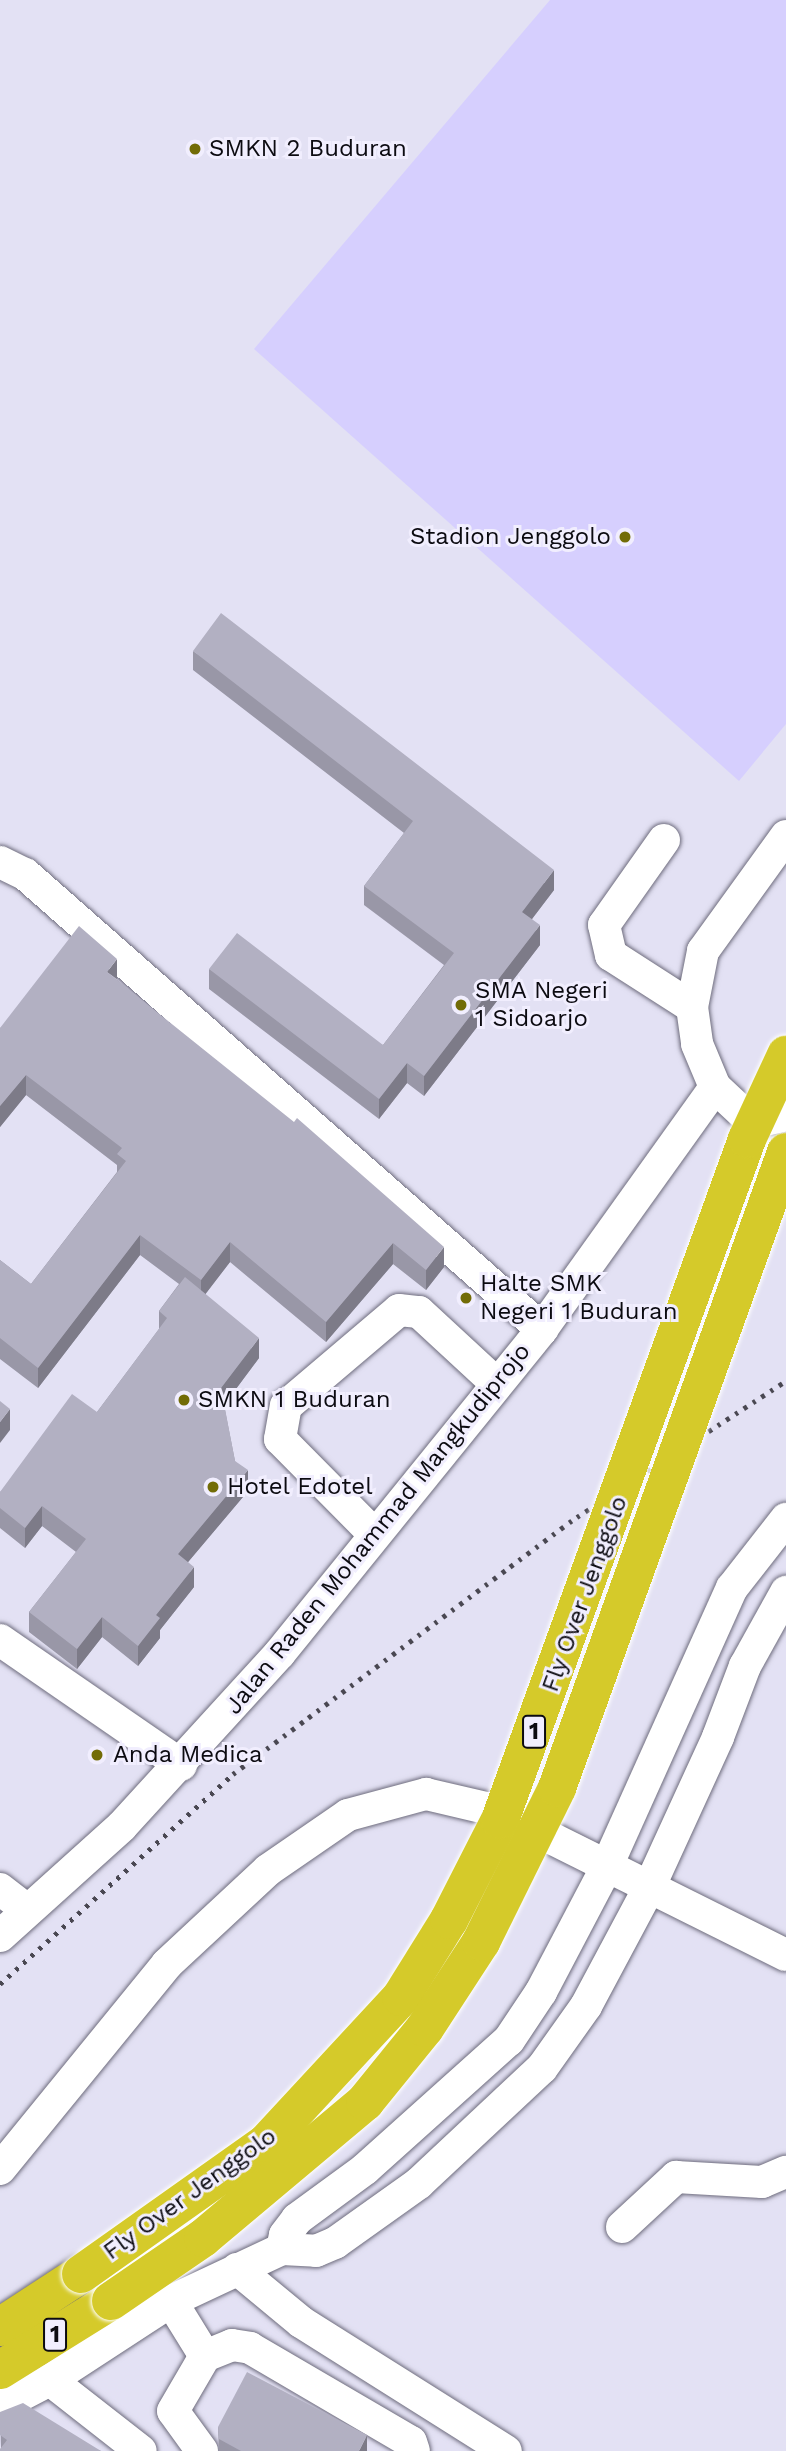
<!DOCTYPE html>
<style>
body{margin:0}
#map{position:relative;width:786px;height:2451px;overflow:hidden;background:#e3e1f4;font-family:"Work Sans",sans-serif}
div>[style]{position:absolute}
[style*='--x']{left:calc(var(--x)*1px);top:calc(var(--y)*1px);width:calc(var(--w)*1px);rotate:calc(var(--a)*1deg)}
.green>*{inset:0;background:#d6cffe}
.roads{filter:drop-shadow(0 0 2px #6e6c7d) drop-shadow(0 0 2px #6e6c7d)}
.minor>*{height:32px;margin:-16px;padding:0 16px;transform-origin:16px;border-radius:16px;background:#fff}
.highway>*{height:38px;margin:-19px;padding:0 19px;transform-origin:19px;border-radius:19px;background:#d5ca2a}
.rail>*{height:5px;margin-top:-2.5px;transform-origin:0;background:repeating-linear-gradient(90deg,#494751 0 3.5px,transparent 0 10.5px)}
.bridges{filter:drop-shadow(0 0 2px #fff) drop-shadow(0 0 2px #fff)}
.highway-bridge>*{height:38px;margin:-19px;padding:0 19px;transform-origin:19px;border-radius:19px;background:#d5ca2a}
.wall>*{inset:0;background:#9997a7}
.shaded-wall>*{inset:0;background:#7d7b88}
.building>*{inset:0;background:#b2b0c2}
.dots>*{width:19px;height:19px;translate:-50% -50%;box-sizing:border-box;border:4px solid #f1eefe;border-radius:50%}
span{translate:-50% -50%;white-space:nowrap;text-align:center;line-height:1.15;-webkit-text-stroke:6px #f1eefe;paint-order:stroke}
.shield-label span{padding:2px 5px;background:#f1eefe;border:2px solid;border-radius:5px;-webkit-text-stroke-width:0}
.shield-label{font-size:23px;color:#0c0b11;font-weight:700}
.poi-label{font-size:24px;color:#0c0b11}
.left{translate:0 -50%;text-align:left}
.right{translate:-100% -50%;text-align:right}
.street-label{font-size:24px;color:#0c0b11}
</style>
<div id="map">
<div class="green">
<i style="clip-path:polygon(550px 0,786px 0,786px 724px,739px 781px,254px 349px)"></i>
</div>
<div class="roads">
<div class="minor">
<i style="--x:786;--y:836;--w:142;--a:125.8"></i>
<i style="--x:703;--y:951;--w:57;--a:101.1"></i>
<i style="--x:692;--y:1007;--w:37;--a:82"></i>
<i style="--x:697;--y:1044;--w:47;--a:67.3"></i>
<i style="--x:715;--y:1087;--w:42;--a:43.1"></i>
<i style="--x:746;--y:1116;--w:16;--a:18"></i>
<i style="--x:761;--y:1121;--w:26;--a:-13"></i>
<i style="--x:664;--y:840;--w:104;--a:125.2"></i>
<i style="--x:604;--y:925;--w:31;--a:77"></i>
<i style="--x:611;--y:955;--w:96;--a:32.7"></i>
<i style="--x:0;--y:862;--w:28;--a:26"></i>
<i style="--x:25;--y:874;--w:689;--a:41.35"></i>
<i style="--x:375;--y:1535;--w:135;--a:-134.7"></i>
<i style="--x:280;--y:1439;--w:34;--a:-80"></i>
<i style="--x:286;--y:1406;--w:148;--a:-40.3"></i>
<i style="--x:399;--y:1310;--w:20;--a:6"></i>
<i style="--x:419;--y:1312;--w:106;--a:42.7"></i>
<i style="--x:0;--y:1640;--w:220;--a:34.6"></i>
<i style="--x:0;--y:1889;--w:34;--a:38"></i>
<i style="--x:0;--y:1936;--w:164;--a:-42"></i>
<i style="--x:122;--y:1826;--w:234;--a:-47.6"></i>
<i style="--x:280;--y:1653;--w:417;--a:-51"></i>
<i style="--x:542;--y:1329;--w:297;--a:-54.4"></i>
<i style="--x:0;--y:2169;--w:264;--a:-50.8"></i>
<i style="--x:167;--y:1964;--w:138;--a:-42.9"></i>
<i style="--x:268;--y:1870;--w:97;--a:-34.5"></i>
<i style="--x:348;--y:1815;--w:81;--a:-15.1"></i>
<i style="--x:426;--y:1794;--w:62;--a:13.1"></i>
<i style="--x:486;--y:1808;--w:45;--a:23.7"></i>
<i style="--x:527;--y:1826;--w:289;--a:26.5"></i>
<i style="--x:622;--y:2227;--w:74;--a:-42.8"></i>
<i style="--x:676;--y:2177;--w:86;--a:3.3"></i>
<i style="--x:762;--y:2182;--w:26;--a:-23"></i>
<i style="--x:282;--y:2249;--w:34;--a:3"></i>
<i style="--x:316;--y:2251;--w:21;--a:-23"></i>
<i style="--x:335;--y:2243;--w:103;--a:-35.5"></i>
<i style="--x:419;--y:2183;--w:168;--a:-43.1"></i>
<i style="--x:542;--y:2068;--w:76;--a:-54.6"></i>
<i style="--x:586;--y:2006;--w:134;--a:-61.9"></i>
<i style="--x:649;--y:1888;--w:166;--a:-65.4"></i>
<i style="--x:718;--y:1737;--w:76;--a:-69.2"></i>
<i style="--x:745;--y:1666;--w:85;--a:-61"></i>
<i style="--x:237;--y:2269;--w:83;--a:39.6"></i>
<i style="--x:301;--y:2322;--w:242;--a:32.2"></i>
<i style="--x:171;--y:2301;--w:65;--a:58.3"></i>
<i style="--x:205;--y:2356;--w:29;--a:-22"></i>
<i style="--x:232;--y:2345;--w:18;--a:9"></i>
<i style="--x:250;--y:2348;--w:186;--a:30.3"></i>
<i style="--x:411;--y:2442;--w:9;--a:72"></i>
<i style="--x:50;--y:2380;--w:115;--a:38"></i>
<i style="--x:0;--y:2406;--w:56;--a:-27.5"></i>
<i style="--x:50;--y:2380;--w:145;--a:-33.1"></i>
<i style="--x:171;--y:2301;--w:123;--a:-25.1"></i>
<i style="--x:282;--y:2249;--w:14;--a:-78"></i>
<i style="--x:285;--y:2235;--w:20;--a:-53"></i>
<i style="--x:297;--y:2219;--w:84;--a:-36.3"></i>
<i style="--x:365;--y:2169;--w:193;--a:-41.9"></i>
<i style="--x:509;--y:2040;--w:58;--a:-56.3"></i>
<i style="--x:541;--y:1992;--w:140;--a:-62.3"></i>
<i style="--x:606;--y:1868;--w:307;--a:-65.8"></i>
<i style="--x:732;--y:1588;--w:88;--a:-52"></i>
<i style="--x:202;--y:2451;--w:49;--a:-125.9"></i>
<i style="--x:173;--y:2411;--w:64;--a:-59.8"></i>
</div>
<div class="highway">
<i style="--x:0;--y:2327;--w:97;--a:-33.2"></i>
<i style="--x:0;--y:2370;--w:131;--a:-31.9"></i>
</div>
</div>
<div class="rail">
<i style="--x:0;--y:1984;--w:314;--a:-42"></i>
<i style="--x:233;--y:1774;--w:429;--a:-36.8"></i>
<i style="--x:577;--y:1517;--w:249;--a:-33.1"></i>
</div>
<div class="bridges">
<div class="highway-bridge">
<i style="--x:81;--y:2274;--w:227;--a:-35.3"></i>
<i style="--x:266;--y:2143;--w:199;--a:-47.2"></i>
<i style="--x:401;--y:1997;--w:91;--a:-58.1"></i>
<i style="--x:449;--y:1920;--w:112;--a:-63"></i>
<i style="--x:500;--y:1820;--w:724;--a:-70.06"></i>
<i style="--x:747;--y:1139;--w:93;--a:-65.1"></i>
<i style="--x:111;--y:2301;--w:112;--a:-34.4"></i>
<i style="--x:203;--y:2238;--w:212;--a:-40"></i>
<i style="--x:365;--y:2102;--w:95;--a:-51"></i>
<i style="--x:425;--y:2028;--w:103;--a:-56.9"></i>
<i style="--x:481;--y:1942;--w:172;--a:-63.7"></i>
<i style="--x:557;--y:1788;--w:676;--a:-70.2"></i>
</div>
</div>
<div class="wall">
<i style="clip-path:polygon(193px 651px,554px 890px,532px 919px,540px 945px,424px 1096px,407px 1083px,379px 1119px,209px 989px,209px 969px,383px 1045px,444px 965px,364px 905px,364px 886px,404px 833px,193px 670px)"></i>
<i style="clip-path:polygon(117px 980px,444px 1267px,426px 1290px,393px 1264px,326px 1342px,230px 1262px,205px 1294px,259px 1358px,224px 1405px,235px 1461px,248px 1491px,188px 1562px,194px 1587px,160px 1630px,160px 1638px,138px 1666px,102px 1637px,77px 1669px,29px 1632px,29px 1612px,76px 1552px,42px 1526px,25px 1548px,0 1528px,0 1492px,97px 1412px,159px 1329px,159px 1311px,179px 1284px,140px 1255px,38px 1388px,0 1359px,0 1260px,31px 1284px,117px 1172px,117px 1165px,26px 1095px,0 1127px,0 1028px)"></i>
<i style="clip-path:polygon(0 2412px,101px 2451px,1px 2448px)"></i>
<i style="clip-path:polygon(218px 2427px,367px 2451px,219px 2451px)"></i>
</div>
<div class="shaded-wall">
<i style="clip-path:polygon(554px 870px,554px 890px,522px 932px,522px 912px)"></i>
<i style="clip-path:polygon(540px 925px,540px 945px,424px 1096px,424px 1076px)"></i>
<i style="clip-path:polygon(117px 959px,117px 979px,107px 972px)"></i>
<i style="clip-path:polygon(407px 1063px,407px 1083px,379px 1119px,379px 1099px)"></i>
<i style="clip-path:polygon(26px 1075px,26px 1095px,0 1127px,0 1106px)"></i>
<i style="clip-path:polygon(140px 1235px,140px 1255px,38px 1388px,38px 1368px)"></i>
<i style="clip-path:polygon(230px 1242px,230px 1262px,201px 1300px,201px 1280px)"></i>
<i style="clip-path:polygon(393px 1243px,393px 1264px,326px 1342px,326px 1322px)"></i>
<i style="clip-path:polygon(444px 1247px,444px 1267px,426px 1290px,426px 1270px)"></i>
<i style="clip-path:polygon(259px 1338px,259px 1358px,221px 1409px,221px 1388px)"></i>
<i style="clip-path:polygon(10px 1409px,10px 1430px,0 1443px,0 1422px)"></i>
<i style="clip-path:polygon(248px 1470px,248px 1491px,178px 1574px,178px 1554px)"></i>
<i style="clip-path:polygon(42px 1506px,42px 1526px,25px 1548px,25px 1528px)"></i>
<i style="clip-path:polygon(194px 1567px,194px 1587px,160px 1630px,160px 1638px,138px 1666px,138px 1646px,156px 1615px)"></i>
<i style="clip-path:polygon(102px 1617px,102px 1637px,77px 1669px,77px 1649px)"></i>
<i style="clip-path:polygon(367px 2435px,367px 2451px,359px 2451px)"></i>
</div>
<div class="building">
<i style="clip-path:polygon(221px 613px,554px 870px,522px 912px,540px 925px,424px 1076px,407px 1063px,379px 1099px,209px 969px,237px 933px,383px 1045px,454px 953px,364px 886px,413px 821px,193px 651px)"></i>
<i style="clip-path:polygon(79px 926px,117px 959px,107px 972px,294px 1122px,297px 1118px,444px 1247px,426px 1270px,393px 1243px,326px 1322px,230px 1242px,201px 1280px,140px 1235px,38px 1368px,0 1338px,0 1260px,31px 1284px,126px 1161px,117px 1154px,122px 1148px,26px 1075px,0 1106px,0 1028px)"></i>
<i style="clip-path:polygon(185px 1277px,259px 1338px,221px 1388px,235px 1461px,248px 1470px,178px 1554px,194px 1567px,156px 1615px,160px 1618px,138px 1646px,102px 1617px,77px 1649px,29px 1612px,86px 1539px,42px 1506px,25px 1528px,0 1508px,0 1492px,72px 1394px,97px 1412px,167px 1318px,159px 1311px)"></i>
<i style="clip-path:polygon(0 1401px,10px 1409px,0 1422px)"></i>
<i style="clip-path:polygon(247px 2372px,367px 2435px,359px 2451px,241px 2451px,219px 2439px,218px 2427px)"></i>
<i style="clip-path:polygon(23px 2403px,101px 2451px,0 2451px,0 2449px,7px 2440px,0 2435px,0 2412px)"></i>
</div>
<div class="dots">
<i style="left:195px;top:149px;background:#726c07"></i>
<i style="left:625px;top:537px;background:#726c07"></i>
<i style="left:461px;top:1005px;background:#726c07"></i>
<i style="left:466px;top:1298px;background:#726c07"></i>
<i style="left:184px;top:1400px;background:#726c07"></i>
<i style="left:213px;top:1487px;background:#726c07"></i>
<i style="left:97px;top:1755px;background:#726c07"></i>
</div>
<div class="shield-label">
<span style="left:534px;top:1732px">1</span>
<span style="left:55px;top:2335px">1</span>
</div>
<div class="poi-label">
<span class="left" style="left:209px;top:149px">SMKN 2 Buduran</span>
<span class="right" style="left:611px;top:537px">Stadion Jenggolo</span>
<span class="left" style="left:475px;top:1005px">SMA Negeri<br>1 Sidoarjo</span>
<span class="left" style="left:480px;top:1298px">Halte SMK<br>Negeri 1 Buduran</span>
<span class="left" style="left:198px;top:1400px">SMKN 1 Buduran</span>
<span class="left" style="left:227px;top:1487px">Hotel Edotel</span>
<span class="left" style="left:113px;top:1755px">Anda Medica</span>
</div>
<div class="street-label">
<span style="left:378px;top:1529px;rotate:-51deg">Jalan Raden Mohammad Mangkudiprojo</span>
<span style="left:585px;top:1594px;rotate:-70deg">Fly Over Jenggolo</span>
<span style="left:190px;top:2194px;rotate:-36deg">Fly Over Jenggolo</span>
</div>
</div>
